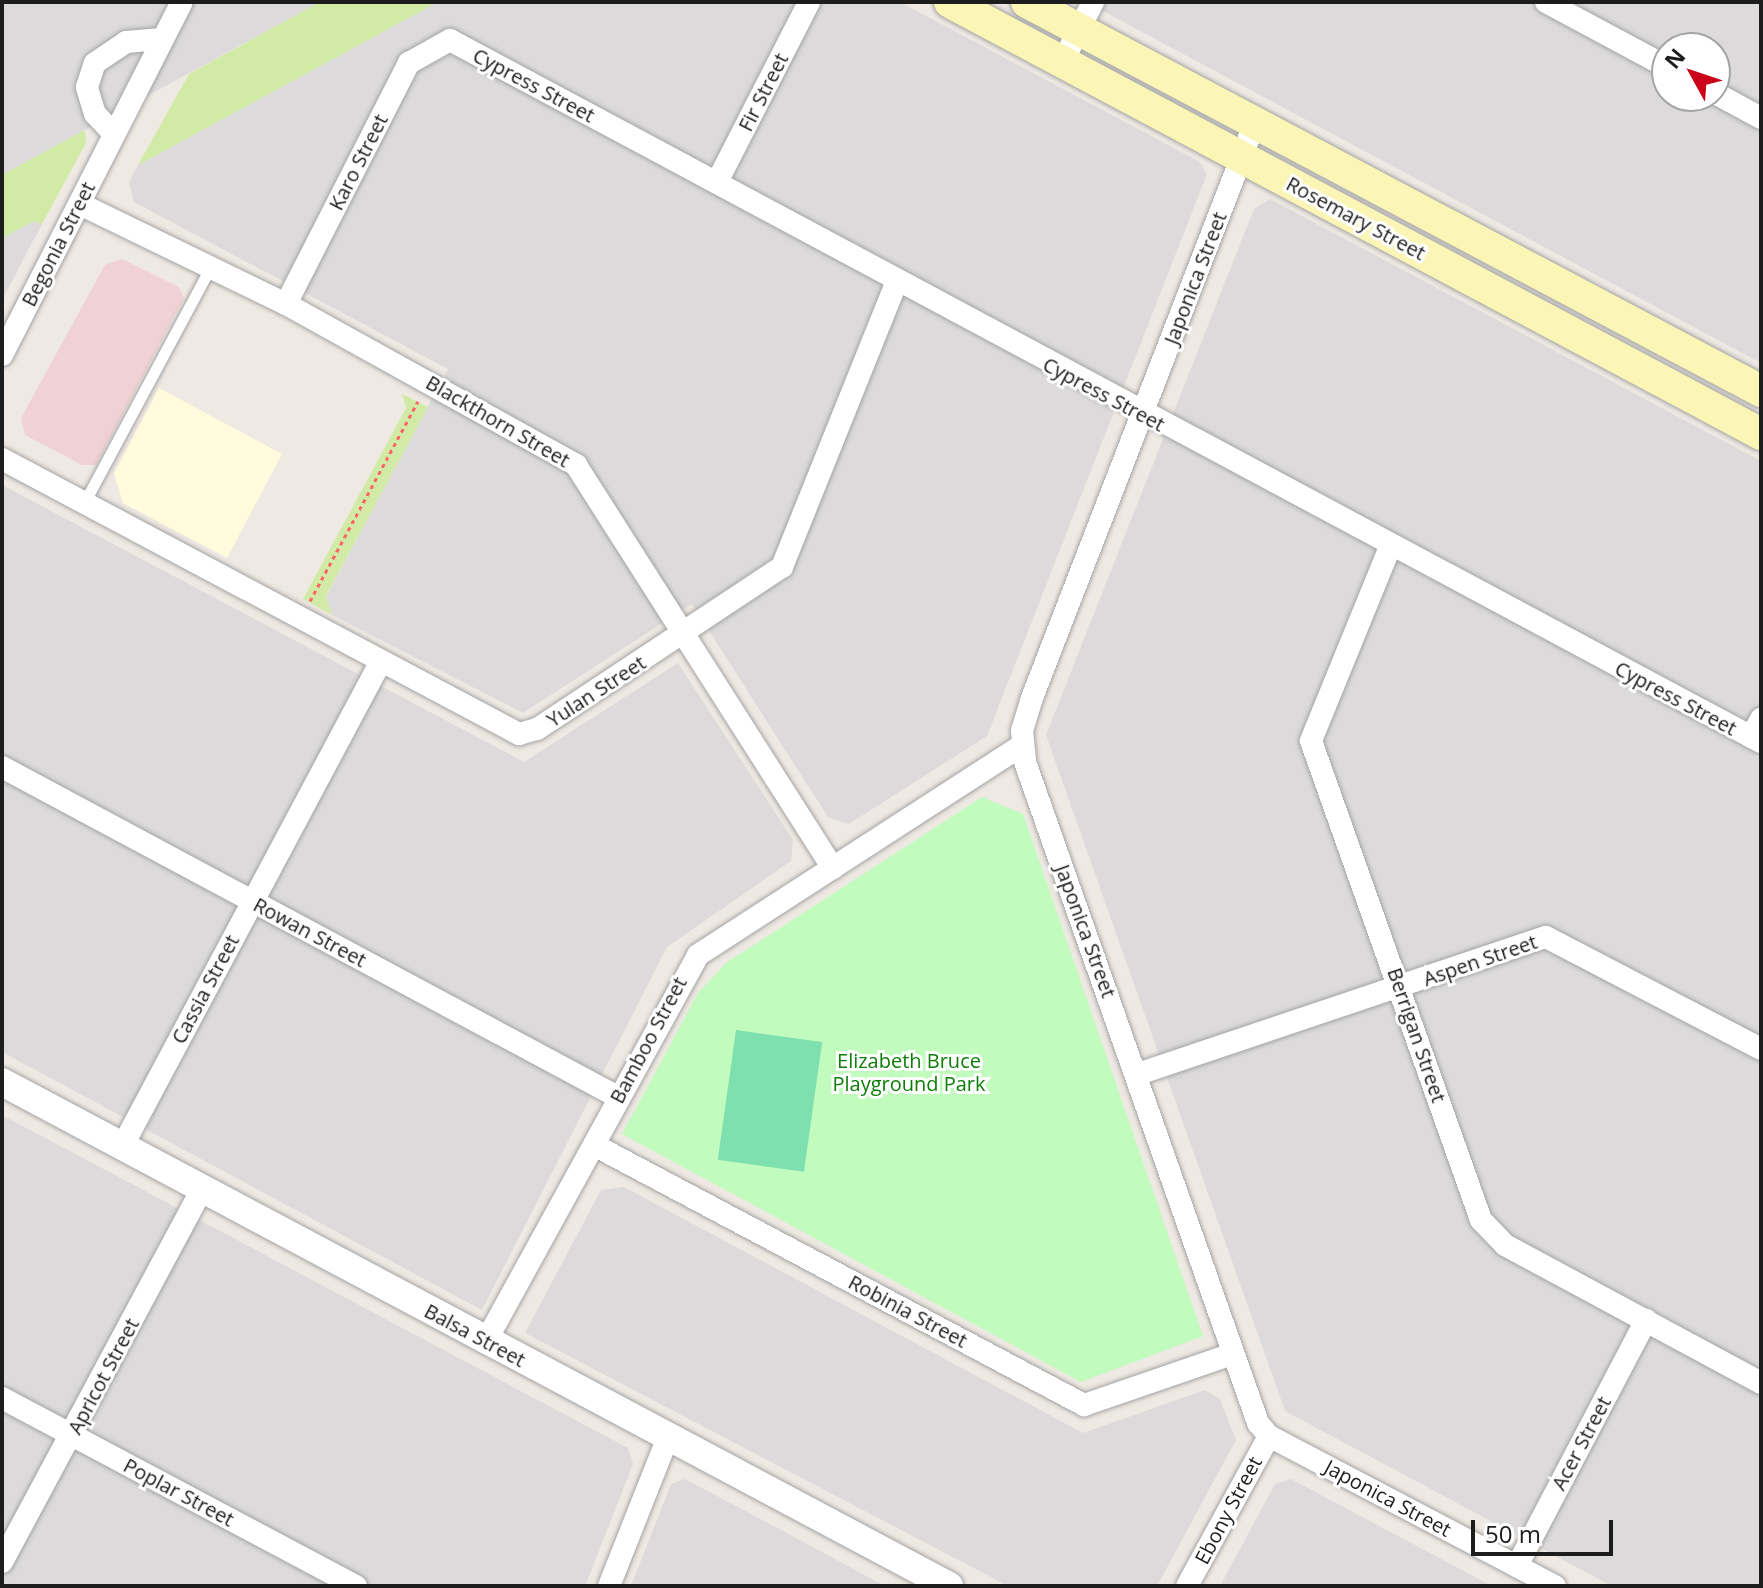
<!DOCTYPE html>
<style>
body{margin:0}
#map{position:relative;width:1763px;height:1588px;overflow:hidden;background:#efe9e3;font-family:"Open Sans",sans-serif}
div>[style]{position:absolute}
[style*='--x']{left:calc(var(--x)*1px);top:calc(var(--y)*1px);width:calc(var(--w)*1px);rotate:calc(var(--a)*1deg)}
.residential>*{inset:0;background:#dcdadb}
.commercial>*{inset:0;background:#f0d2d4}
.education>*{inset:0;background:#fffbdc}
.grass>*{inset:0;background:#d1eba7}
.park>*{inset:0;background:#c1fbbe}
.pitch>*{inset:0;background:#7fe0af;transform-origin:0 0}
.path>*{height:3px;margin-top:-1.5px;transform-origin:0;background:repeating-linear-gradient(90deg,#fd6669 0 4px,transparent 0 8px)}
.roads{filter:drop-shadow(0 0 2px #a4a4a4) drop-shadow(0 0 2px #a4a4a4)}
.service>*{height:11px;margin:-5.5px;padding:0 5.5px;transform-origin:5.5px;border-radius:5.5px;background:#fff}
.minor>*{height:22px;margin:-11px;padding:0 11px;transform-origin:11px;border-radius:11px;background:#fff}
.tertiary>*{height:28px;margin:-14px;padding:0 14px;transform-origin:14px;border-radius:14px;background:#fff}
.secondary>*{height:32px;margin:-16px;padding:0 16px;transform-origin:16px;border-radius:16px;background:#fbf6b5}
span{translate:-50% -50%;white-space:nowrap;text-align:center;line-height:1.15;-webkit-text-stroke:6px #fff;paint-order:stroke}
.street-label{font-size:20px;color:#1d1d1d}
.park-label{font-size:20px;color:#0d7e08}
.frame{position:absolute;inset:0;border:4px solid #1d1d1d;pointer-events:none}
.north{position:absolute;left:1651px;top:32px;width:80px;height:80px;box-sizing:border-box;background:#fff;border:2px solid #a5a5a5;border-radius:50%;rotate:310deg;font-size:22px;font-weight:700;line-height:32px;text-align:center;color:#1d1d1d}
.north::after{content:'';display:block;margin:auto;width:28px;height:36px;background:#cb0019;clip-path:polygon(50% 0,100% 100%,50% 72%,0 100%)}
.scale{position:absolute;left:1471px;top:1520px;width:142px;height:36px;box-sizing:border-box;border:4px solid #1d1d1d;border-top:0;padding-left:10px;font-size:24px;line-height:28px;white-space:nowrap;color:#1d1d1d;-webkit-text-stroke:6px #fff;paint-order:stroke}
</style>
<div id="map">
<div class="residential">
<i style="clip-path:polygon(2px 2px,320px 2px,2px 175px)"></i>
<i style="clip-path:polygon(438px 2px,900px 2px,1200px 162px,1207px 174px,987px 736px,849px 824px,828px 817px,692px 604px,523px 713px,332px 615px,326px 597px,448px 369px,134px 202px,129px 182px,138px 165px)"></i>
<i style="clip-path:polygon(evenodd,1086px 2px,1761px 2px,1761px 363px,1086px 2px,1667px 48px,1715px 48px,1715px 96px,1667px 96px,1667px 48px)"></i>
<i style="clip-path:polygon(1270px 199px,1761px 461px,1761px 1586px,1612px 1586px,1285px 1411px,1046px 735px,1254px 209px)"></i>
<i style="clip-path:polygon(34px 221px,42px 224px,2px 300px,2px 238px)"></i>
<i style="clip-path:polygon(2px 485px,524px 762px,678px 663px,793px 840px,791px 861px,667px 947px,482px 1310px,2px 1052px)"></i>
<i style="clip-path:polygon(2px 1115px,628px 1448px,633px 1464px,585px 1586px,2px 1586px)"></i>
<i style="clip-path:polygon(624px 1187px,1083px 1433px,1205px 1390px,1220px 1399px,1236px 1440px,1157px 1586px,1008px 1586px,525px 1333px,601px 1190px)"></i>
<i style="clip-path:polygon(685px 1479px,772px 1525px,885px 1586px,631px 1586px,671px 1484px)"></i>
<i style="clip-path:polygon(1291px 1479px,1492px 1586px,1220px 1586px,1275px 1484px)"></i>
</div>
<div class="commercial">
<i style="clip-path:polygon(122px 259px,179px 287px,184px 298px,96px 465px,82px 465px,25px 435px,21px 418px,105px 265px)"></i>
</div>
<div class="education">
<i style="clip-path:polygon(159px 388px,282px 454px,227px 558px,123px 503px,114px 473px)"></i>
</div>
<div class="grass">
<i style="clip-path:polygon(320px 2px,438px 2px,138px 165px,189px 74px)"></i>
<i style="clip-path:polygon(85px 130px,86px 143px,42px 224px,34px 221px,2px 238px,2px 175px)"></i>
<i style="clip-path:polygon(402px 394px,428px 407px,326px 596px,332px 615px,303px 599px,406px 408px)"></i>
</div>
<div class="park">
<i style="clip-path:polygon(982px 797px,1023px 814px,1203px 1336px,1081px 1382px,622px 1134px,698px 993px,726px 963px)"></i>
</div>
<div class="pitch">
<i style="left:736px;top:1030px;width:87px;height:131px;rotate:8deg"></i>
</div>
<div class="path">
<i style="--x:310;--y:601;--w:227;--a:-61.6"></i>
</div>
<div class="roads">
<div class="service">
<i style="--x:84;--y:503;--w:264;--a:-61.8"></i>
</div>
<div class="minor">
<i style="--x:1546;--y:2;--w:137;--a:28.2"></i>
<i style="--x:1063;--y:61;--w:66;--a:-63"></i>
<i style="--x:1715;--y:93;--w:52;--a:28.5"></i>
<i style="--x:1254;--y:125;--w:615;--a:111.18"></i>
<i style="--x:1032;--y:698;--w:34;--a:107"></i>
<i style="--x:1022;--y:731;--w:31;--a:84"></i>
<i style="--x:1025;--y:762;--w:701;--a:70.58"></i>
<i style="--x:1258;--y:1423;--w:17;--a:50"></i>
<i style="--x:1269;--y:1436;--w:323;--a:27.7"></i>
<i style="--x:113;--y:133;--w:26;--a:-133"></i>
<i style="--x:95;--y:114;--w:28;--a:-107"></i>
<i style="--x:87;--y:87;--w:25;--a:-72"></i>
<i style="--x:95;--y:63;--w:37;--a:-34"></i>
<i style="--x:126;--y:42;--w:36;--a:-5"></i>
<i style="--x:717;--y:182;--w:202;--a:-62.9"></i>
<i style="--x:80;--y:204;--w:229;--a:25.9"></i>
<i style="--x:286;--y:304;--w:332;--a:29"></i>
<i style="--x:576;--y:465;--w:478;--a:57.5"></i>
<i style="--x:286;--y:304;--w:271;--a:-63"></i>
<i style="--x:409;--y:63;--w:47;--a:-29.3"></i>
<i style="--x:450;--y:40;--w:1487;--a:28.17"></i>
<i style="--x:2;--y:355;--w:396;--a:-63"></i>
<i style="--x:2;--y:459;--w:586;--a:28.01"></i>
<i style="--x:519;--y:734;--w:19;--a:-16"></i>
<i style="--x:537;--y:729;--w:294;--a:-33.5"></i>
<i style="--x:782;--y:567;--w:306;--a:-68.1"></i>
<i style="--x:1390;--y:547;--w:209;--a:112.2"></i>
<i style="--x:1311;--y:741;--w:508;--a:70.46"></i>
<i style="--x:1481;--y:1220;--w:35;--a:46"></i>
<i style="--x:1505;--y:1245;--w:291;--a:28.3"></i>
<i style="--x:1751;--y:737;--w:21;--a:-61"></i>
<i style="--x:2;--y:767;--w:699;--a:28.18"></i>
<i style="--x:1138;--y:1074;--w:430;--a:-18.6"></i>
<i style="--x:1546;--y:937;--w:242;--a:27.5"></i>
<i style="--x:594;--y:1145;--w:555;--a:27.95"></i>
<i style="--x:1084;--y:1405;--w:157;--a:-19"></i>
<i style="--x:122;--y:1147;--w:548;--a:-61.94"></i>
<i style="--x:486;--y:1341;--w:440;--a:-61.2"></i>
<i style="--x:698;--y:955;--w:386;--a:-32.9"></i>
<i style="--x:2;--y:1398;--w:401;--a:28"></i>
<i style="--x:2;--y:1562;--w:423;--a:-61.8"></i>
<i style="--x:1517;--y:1566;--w:278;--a:-62.3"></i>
<i style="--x:609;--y:1586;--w:160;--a:-68.4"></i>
<i style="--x:1187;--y:1586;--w:171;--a:-61.3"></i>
</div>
<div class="tertiary">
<i style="--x:2;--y:1082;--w:1073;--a:28.02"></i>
</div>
<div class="secondary">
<i style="--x:950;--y:2;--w:919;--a:28.04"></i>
<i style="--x:1027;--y:2;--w:831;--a:27.92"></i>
</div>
</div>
<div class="street-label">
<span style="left:534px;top:85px;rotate:28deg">Cypress Street</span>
<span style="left:763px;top:92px;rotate:-63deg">Fir Street</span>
<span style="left:358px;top:162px;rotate:-63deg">Karo Street</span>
<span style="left:1356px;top:218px;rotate:28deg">Rosemary Street</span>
<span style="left:58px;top:244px;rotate:-63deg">Begonia Street</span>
<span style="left:1195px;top:278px;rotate:-69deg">Japonica Street</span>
<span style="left:1104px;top:394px;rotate:28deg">Cypress Street</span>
<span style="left:498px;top:421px;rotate:30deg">Blackthorn Street</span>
<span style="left:596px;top:691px;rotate:-33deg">Yulan Street</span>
<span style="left:1676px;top:698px;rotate:28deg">Cypress Street</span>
<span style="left:1086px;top:931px;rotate:70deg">Japonica Street</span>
<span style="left:310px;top:932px;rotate:28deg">Rowan Street</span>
<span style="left:1480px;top:960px;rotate:-19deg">Aspen Street</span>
<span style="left:205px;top:989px;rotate:-62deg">Cassia Street</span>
<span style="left:1417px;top:1035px;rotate:71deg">Berrigan Street</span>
<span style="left:648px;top:1040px;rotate:-62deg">Bamboo Street</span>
<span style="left:908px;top:1311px;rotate:28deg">Robinia Street</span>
<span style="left:475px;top:1335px;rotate:28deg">Balsa Street</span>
<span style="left:103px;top:1376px;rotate:-62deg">Apricot Street</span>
<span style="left:1581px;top:1443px;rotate:-62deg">Acer Street</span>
<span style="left:179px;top:1492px;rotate:28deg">Poplar Street</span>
<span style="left:1388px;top:1498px;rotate:28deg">Japonica Street</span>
<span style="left:1228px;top:1510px;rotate:-62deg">Ebony Street</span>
</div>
<div class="park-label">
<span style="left:909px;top:1072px">Elizabeth Bruce<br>Playground Park</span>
</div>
<div class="frame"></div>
<div class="north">N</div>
<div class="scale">50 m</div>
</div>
